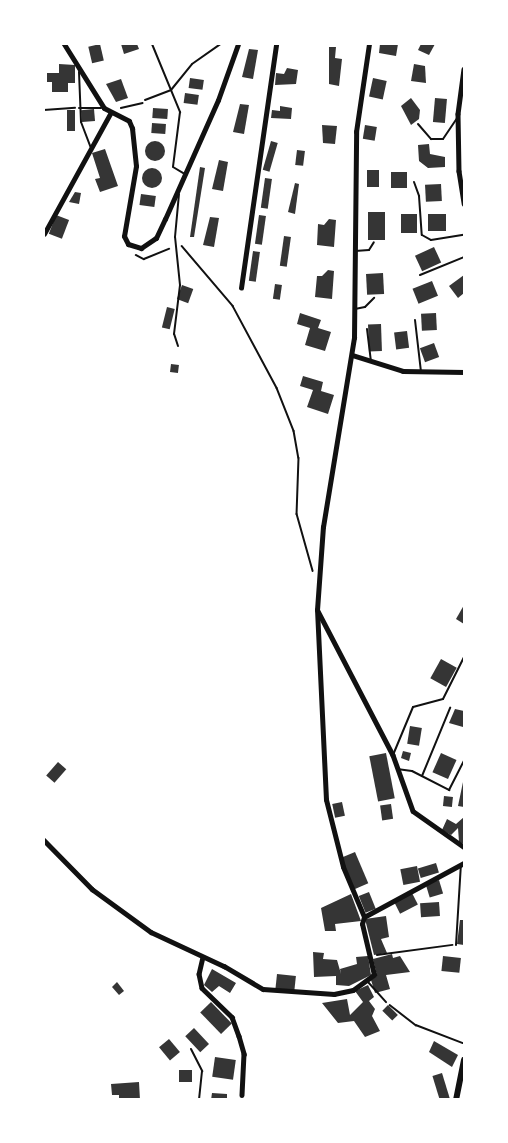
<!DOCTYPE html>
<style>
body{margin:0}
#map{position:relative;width:508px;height:1143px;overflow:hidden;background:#fff;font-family:"IBM Plex Serif",serif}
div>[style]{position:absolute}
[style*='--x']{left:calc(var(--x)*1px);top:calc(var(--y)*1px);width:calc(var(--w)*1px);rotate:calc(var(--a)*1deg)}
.building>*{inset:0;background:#353535;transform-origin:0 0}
.round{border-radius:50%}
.path>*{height:1.5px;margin:-0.75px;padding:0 0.75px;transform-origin:0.75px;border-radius:0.75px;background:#111}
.service>*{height:2px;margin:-1px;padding:0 1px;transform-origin:1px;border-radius:1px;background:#111}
.minor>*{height:4.5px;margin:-2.25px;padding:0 2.25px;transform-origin:2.25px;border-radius:2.25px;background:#111}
.tertiary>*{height:5px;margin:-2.5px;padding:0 2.5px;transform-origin:2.5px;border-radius:2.5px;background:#111}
.secondary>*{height:6px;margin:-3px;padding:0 3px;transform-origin:3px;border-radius:3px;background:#111}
span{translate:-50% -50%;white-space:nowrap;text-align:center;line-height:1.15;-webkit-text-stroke:5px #fff;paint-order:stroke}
.frame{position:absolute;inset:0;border:45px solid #fff;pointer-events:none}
</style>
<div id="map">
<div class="building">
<i style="left:100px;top:44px;width:17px;height:12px;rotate:77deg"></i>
<i style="clip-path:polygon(121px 44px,137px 44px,139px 49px,124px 54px)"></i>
<i style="clip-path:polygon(380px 44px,398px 44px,396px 56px,379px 53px)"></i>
<i style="clip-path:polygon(421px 44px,435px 44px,429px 55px,418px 50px)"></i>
<i style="clip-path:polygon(329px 47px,336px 47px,335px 58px,342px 59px,339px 86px,329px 84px)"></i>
<i style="clip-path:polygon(249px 49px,258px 50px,253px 79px,242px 77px)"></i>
<i style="clip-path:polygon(59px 64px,75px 65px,75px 83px,68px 83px,68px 92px,52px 92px,52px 82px,47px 82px,47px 73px,59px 73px)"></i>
<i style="clip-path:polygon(414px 64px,425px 66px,426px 83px,411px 81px)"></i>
<i style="clip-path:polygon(287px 68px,298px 70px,296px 84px,275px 85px,276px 73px,284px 74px)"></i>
<i style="left:190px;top:78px;width:14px;height:10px;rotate:8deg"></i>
<i style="left:373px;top:78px;width:14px;height:19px;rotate:12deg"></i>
<i style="clip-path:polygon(121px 79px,128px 98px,116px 102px,106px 84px)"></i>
<i style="left:185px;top:93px;width:14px;height:10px;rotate:8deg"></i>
<i style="clip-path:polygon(411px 98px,420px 110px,419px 119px,411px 125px,401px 106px)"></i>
<i style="left:435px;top:98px;width:12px;height:24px;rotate:5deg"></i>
<i style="clip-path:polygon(240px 104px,249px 105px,244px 134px,233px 132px)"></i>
<i style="clip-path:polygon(280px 106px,292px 108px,291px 119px,271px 118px,272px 110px,280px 111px)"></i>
<i style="left:153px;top:108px;width:15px;height:10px;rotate:4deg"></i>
<i style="left:94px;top:109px;width:12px;height:13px;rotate:85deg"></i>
<i style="left:67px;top:110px;width:8px;height:21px"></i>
<i style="left:152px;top:123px;width:14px;height:10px;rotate:4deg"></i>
<i style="clip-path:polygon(322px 125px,337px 126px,335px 144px,323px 143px)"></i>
<i style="left:365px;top:125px;width:12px;height:14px;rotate:9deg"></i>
<i style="left:271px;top:141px;width:7px;height:30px;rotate:16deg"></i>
<i class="round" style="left:145px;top:141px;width:20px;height:20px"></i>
<i style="clip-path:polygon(429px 144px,430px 154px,445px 157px,445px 167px,428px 168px,419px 161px,418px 145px)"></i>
<i style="clip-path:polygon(105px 149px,118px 186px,100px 192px,95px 179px,100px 178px,92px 153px)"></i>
<i style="left:297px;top:150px;width:8px;height:15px;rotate:7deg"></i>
<i style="clip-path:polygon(219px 160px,228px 162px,223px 191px,212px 189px)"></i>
<i style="clip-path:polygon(200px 167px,205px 168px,194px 237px,190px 237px)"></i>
<i class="round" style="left:142px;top:168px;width:20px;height:20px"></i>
<i style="left:367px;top:170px;width:12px;height:17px"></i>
<i style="left:391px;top:172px;width:16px;height:16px"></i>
<i style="left:265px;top:178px;width:7px;height:30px;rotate:8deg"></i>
<i style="clip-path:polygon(295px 183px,299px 184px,295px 214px,288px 212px)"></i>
<i style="left:441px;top:184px;width:17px;height:16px;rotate:87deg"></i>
<i style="clip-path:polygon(75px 192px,81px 193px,79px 204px,69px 202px)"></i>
<i style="left:141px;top:194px;width:15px;height:11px;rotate:8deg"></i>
<i style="left:368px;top:212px;width:17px;height:28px"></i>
<i style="left:401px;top:214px;width:16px;height:19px"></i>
<i style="left:428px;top:214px;width:18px;height:17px"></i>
<i style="left:56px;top:215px;width:14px;height:20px;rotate:21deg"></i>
<i style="left:259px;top:215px;width:7px;height:29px;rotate:8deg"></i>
<i style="clip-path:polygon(210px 217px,219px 218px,214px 247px,203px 245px)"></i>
<i style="clip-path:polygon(329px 219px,336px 220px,334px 247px,317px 245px,318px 224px,324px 225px)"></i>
<i style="left:284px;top:236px;width:7px;height:30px;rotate:8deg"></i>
<i style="left:434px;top:247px;width:17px;height:21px;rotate:65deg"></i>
<i style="left:253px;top:251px;width:7px;height:30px;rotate:8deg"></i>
<i style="clip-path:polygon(328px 270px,334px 271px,332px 299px,315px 297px,317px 276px,322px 276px)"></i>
<i style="left:383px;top:273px;width:21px;height:17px;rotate:87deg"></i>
<i style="clip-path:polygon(464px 275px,464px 293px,458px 298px,449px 286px)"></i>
<i style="left:432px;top:281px;width:16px;height:21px;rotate:68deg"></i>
<i style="left:275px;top:284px;width:7px;height:15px;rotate:8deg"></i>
<i style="left:182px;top:285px;width:12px;height:15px;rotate:20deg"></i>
<i style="left:167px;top:307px;width:8px;height:21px;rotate:14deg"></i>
<i style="clip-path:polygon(300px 313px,321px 320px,318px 328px,331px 332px,325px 351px,305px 345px,310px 328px,297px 324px)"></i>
<i style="left:436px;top:313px;width:17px;height:15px;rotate:87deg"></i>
<i style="left:381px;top:324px;width:27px;height:13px;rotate:88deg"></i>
<i style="left:407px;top:331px;width:17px;height:13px;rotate:83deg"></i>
<i style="left:434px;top:343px;width:15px;height:15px;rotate:70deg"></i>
<i style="left:171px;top:364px;width:8px;height:8px;rotate:7deg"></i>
<i style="clip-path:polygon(303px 376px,323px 382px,321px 391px,334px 395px,328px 414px,307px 407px,313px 390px,300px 386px)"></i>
<i style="clip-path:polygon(464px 605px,464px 624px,456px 619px)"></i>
<i style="left:441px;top:659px;width:18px;height:22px;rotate:29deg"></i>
<i style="clip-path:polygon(455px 709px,464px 711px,463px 727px,449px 723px)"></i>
<i style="left:410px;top:726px;width:12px;height:18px;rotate:9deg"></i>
<i style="clip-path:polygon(403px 751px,411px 753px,409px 761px,401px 758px)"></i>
<i style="left:386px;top:753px;width:46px;height:17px;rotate:79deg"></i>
<i style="left:441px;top:753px;width:17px;height:21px;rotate:24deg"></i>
<i style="left:58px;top:762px;width:11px;height:18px;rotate:41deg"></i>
<i style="clip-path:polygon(463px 782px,464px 782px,464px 807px,458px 806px)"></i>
<i style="left:444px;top:796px;width:9px;height:10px;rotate:6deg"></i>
<i style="left:342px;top:802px;width:14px;height:10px;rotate:78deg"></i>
<i style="left:391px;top:804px;width:15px;height:11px;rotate:82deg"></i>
<i style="clip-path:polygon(464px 817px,464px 844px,459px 842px,458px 828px,451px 835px,442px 830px,447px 819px,456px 824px)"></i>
<i style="left:355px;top:852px;width:34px;height:15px;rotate:67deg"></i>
<i style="left:436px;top:863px;width:10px;height:19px;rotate:73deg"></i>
<i style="left:417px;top:866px;width:16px;height:17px;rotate:79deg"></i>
<i style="left:439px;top:880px;width:14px;height:14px;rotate:73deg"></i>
<i style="left:369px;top:892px;width:18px;height:11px;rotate:68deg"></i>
<i style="left:412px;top:893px;width:13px;height:20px;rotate:63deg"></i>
<i style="clip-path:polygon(351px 894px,361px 921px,335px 924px,336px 931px,325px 931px,321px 908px)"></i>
<i style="left:439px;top:902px;width:14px;height:19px;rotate:86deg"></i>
<i style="clip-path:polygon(386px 916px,389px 937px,381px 939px,387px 953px,374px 955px,365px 919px)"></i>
<i style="clip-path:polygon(460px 920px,464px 920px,464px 945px,457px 944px)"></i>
<i style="clip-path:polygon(313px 952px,324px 953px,323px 959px,337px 960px,341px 974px,340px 969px,357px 964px,356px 957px,368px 956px,371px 975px,349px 986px,336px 985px,336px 976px,314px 977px)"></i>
<i style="clip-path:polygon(392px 954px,393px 958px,400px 956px,410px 972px,386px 975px,390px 989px,375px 993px,371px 980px,377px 976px,373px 959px)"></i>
<i style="left:443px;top:956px;width:18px;height:15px;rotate:6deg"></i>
<i style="clip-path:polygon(212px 969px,236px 983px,230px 993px,219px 986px,212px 992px,204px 985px)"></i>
<i style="left:277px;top:974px;width:19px;height:15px;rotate:6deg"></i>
<i style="clip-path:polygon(117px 982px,124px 991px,119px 995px,112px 987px)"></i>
<i style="clip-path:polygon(368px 985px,374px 997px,369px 1001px,375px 1009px,372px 1016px,380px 1031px,365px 1037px,354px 1021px,338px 1023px,322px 1003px,347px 999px,350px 1015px,363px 1002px,355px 991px)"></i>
<i style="left:211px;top:1002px;width:30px;height:15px;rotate:46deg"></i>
<i style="left:388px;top:1005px;width:14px;height:8px;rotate:45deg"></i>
<i style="left:194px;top:1028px;width:22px;height:12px;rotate:47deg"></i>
<i style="left:169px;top:1039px;width:17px;height:13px;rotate:50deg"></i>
<i style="clip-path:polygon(434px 1041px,458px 1055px,452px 1067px,429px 1052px)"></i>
<i style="left:215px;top:1057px;width:21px;height:20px;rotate:8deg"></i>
<i style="left:179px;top:1070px;width:13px;height:12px"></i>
<i style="left:442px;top:1073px;width:28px;height:10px;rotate:73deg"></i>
<i style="clip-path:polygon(139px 1082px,140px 1100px,119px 1100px,119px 1095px,112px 1095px,111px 1084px)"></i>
<i style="clip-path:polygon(212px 1093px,227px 1094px,227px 1100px,211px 1100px)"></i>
</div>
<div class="path">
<i style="--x:121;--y:108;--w:22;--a:-13"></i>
<i style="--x:44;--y:110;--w:31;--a:-4"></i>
<i style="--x:182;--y:246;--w:79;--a:49.6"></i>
<i style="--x:233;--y:306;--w:93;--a:61.8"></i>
<i style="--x:277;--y:388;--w:46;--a:68.4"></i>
<i style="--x:294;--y:431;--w:27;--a:80"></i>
<i style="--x:299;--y:458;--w:56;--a:92"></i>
<i style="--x:297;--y:514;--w:59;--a:74.3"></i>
<i style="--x:136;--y:255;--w:9;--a:27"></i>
<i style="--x:144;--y:259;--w:27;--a:-22"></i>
<i style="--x:377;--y:955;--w:76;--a:-7.6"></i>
<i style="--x:390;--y:1005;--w:33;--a:38"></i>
<i style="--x:416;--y:1025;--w:50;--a:21"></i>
</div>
<div class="service">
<i style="--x:152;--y:44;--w:74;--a:67.6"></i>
<i style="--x:180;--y:112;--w:55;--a:97.3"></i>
<i style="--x:173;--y:167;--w:12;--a:31"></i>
<i style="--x:79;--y:72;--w:50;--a:87.7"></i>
<i style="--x:81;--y:122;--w:26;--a:69"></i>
<i style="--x:145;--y:100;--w:28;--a:-21"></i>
<i style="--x:171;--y:90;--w:33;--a:-51"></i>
<i style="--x:192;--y:64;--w:35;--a:-35"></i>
<i style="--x:79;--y:108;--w:22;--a:0"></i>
<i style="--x:418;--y:124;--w:20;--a:49"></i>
<i style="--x:431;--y:139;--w:12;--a:0"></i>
<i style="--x:443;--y:139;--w:25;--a:-56"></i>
<i style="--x:414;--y:182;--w:15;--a:70"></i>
<i style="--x:419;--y:196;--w:39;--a:86"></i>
<i style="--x:422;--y:235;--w:10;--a:29"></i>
<i style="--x:431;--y:240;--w:33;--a:-9"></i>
<i style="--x:355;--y:251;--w:14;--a:-4"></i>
<i style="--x:369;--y:250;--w:9;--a:-58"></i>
<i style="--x:420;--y:275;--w:48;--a:-22.2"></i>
<i style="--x:355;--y:309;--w:10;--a:-11"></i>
<i style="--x:365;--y:307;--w:13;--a:-45"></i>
<i style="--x:415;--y:320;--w:52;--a:83.4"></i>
<i style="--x:367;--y:329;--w:32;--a:83"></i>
<i style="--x:178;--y:346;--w:13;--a:-108"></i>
<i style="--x:174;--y:334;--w:49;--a:-83"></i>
<i style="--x:180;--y:285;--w:48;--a:-95.9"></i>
<i style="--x:175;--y:237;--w:43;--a:-84.7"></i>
<i style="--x:393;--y:755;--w:52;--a:-67.4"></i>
<i style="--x:413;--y:707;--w:31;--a:-15"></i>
<i style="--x:443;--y:699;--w:47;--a:-63.4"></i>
<i style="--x:397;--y:769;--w:15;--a:8"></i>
<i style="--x:412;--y:771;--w:42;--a:27.2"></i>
<i style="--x:449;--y:790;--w:33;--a:-63"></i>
<i style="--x:422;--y:776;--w:74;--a:-67.6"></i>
<i style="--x:456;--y:945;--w:81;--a:-86.5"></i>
<i style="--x:368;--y:982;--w:27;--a:48"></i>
<i style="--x:191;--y:1049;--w:25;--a:63"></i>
<i style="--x:202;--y:1071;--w:29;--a:96"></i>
</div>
<div class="minor">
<i style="--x:464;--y:69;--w:45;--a:97.6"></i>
<i style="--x:458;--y:114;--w:57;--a:89"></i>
<i style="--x:459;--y:171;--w:33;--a:81"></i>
<i style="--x:44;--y:234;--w:137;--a:-61.2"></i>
<i style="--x:241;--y:288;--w:246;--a:-81.8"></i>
<i style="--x:352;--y:355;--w:53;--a:17.4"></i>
<i style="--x:403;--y:371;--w:61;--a:0.9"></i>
<i style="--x:318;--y:611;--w:162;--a:62.5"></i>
<i style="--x:393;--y:755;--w:59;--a:70.3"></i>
<i style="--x:413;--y:811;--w:62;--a:35.2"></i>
<i style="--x:44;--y:840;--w:69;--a:45.6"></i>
<i style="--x:92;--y:889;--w:73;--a:36.1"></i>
<i style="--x:151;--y:932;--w:81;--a:25"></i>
<i style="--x:224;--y:966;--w:45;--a:30.5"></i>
<i style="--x:263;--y:989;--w:71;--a:4"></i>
<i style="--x:334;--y:994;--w:19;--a:-12"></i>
<i style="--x:353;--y:990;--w:26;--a:-36"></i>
<i style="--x:374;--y:975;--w:52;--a:-103.2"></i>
<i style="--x:362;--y:924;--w:7;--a:-74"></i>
<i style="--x:364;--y:917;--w:54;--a:-112.8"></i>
<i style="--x:343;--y:867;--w:69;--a:-104.2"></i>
<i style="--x:326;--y:800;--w:190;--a:-92.7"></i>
<i style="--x:317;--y:610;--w:83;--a:-85.9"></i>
<i style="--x:323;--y:527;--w:192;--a:-80.7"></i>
<i style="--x:354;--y:338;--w:206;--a:-89.4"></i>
<i style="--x:356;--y:132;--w:89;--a:-81.6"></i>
<i style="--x:364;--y:917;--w:114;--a:-28.4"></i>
<i style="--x:203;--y:957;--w:17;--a:103"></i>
<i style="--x:199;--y:974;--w:14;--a:78"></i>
<i style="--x:202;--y:988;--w:42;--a:44"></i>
<i style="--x:232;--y:1017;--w:20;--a:70"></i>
<i style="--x:239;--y:1036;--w:19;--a:74"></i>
<i style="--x:244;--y:1054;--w:41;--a:92.8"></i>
</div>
<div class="tertiary">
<i style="--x:64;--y:44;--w:75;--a:58"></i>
<i style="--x:104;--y:108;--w:28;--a:27"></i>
<i style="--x:129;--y:121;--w:8;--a:67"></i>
<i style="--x:132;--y:128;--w:38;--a:84"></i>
<i style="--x:136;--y:166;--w:71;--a:99.7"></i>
<i style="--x:124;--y:236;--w:9;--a:63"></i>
<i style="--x:128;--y:244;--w:14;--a:17"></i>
<i style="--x:141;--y:248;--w:18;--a:-34"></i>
<i style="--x:156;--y:238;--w:21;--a:-65"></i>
<i style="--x:165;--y:219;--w:130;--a:-66"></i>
<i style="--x:218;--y:100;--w:59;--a:-70.3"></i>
</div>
<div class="secondary">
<i style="--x:456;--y:1100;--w:41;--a:-78.7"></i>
</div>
<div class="frame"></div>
</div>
